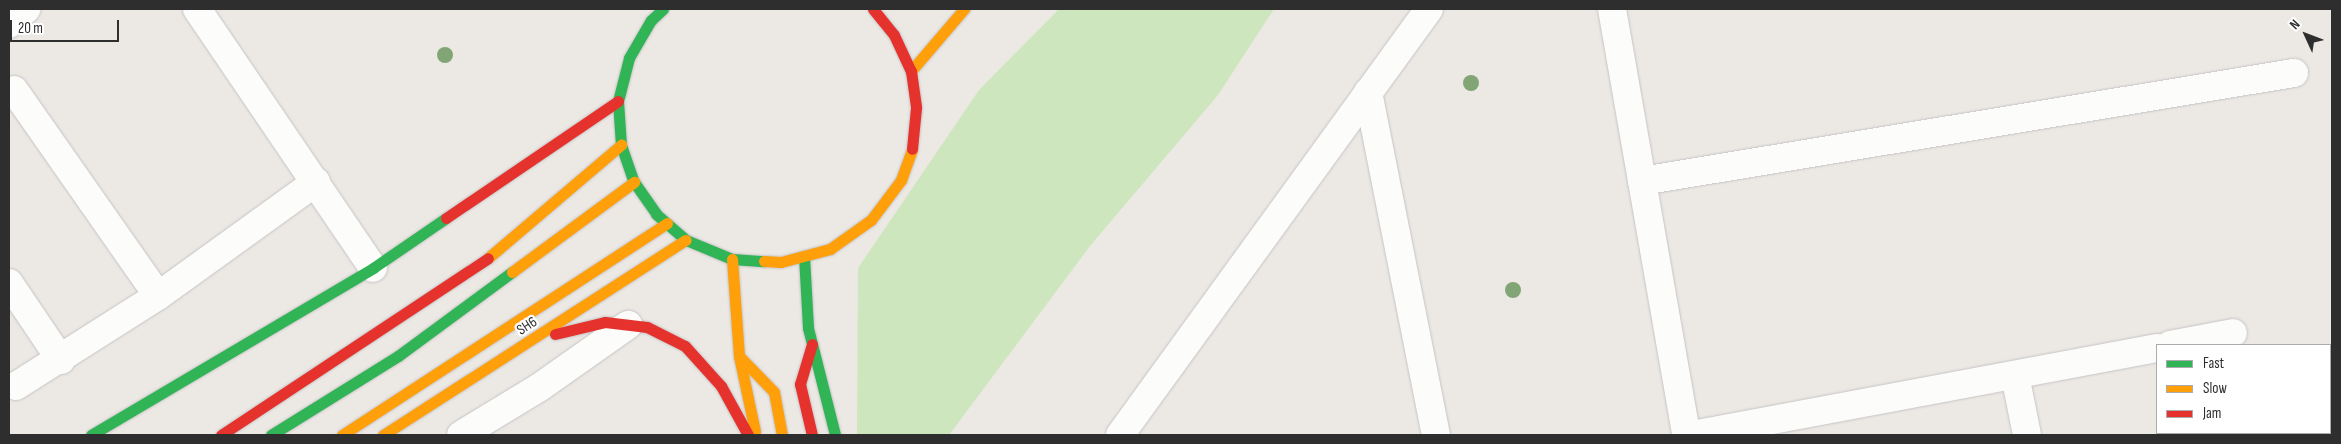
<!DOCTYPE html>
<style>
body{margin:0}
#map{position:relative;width:2341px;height:444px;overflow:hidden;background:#ece8e4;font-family:"Sofia Sans Condensed",sans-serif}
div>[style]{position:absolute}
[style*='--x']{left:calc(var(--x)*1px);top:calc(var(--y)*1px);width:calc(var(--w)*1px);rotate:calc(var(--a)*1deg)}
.green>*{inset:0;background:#cee6be}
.roads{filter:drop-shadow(0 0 1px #c5c4c5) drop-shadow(0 0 1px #c5c4c5)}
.street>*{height:28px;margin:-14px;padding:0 14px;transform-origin:14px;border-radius:14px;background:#fcfcfb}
.fast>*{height:11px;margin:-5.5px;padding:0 5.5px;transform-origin:5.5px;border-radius:5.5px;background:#30b455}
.slow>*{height:11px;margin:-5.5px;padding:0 5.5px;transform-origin:5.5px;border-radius:5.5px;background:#ff9f0a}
.jam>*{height:11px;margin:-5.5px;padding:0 5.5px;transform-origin:5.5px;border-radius:5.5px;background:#e5322d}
.trees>*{width:16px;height:16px;margin:-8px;border-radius:50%;background:#82a575}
span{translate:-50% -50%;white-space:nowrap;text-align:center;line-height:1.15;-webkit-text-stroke:4.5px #fff;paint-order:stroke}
.street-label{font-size:15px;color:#2e2e2e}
.frame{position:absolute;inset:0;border:10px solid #2e2e2e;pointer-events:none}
.legend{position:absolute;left:2156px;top:344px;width:175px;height:90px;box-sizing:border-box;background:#fff;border:1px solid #ababab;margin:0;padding:6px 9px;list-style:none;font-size:15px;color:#2e2e2e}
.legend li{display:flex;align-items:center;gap:10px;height:25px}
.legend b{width:25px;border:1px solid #ababab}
.north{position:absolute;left:2281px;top:10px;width:50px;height:50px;-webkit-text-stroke:4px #fff;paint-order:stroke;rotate:313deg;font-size:14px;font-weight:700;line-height:20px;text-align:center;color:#2e2e2e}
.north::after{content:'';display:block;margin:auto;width:18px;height:22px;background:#2e2e2e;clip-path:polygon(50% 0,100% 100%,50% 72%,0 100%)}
.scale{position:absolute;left:10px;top:20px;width:109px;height:22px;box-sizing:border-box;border:2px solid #2e2e2e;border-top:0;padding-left:6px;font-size:15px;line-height:18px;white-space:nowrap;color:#2e2e2e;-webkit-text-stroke:4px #fff;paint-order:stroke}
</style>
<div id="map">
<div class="green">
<i style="clip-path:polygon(1059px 9px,1274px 9px,1218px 95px,1090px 246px,949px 435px,857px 435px,858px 268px,979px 90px)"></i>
</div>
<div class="roads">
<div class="street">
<i style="--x:197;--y:9;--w:313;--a:55.8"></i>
<i style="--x:1612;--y:9;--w:432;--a:80.1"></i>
<i style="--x:9;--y:24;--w:23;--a:-41"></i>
<i style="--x:14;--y:90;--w:251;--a:55"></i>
<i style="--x:1368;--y:92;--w:350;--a:78.8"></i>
<i style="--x:1642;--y:181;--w:661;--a:-9.41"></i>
<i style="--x:9;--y:283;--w:93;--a:56"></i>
<i style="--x:2170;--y:345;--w:64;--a:-10.8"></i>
<i style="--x:2015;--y:375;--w:61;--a:78.7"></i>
<i style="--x:16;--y:386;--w:168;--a:-32.4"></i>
<i style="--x:158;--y:296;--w:195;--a:-35.8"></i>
<i style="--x:461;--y:435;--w:92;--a:-31.3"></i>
<i style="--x:540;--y:387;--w:108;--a:-35.2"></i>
<i style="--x:1120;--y:435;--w:526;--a:-54.04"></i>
<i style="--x:1692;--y:435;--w:473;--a:-10.6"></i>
</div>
<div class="fast">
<i style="--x:663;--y:9;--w:16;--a:137"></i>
<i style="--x:651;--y:20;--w:44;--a:120.1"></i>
<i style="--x:629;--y:58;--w:44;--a:104.3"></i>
<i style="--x:618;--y:101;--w:44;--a:86.1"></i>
<i style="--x:621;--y:145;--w:39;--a:71"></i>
<i style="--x:634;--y:182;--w:39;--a:55"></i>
<i style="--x:656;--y:214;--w:40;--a:41"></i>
<i style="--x:686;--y:240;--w:50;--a:22.4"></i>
<i style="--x:732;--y:259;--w:32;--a:4"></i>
<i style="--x:804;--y:256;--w:72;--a:86.8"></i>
<i style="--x:808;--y:328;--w:110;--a:75.8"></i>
<i style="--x:91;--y:435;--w:328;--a:-30.6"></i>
<i style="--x:373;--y:268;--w:88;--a:-34.4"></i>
<i style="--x:271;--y:435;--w:150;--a:-31.9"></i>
<i style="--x:398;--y:356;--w:142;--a:-36.4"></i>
</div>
<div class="slow">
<i style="--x:911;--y:71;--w:82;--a:-49.5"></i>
<i style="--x:488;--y:258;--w:175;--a:-40.4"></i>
<i style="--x:732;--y:259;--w:97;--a:85.9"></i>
<i style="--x:739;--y:356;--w:77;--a:78"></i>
<i style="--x:764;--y:261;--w:17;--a:3"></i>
<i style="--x:781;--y:262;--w:51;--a:-14.9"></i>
<i style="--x:830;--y:249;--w:50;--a:-35.3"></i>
<i style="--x:871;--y:220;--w:50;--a:-53.1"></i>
<i style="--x:901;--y:180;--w:33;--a:-70"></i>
<i style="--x:512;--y:272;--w:152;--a:-36.4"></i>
<i style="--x:739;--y:356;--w:50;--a:45.8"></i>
<i style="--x:774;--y:392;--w:44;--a:79.5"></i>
<i style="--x:342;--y:435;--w:388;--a:-33.1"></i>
<i style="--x:383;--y:435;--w:360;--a:-32.8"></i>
</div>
<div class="jam">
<i style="--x:873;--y:9;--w:33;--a:51"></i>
<i style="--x:894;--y:35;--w:40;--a:65"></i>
<i style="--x:911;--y:71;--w:37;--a:82"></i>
<i style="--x:916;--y:108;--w:41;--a:95.6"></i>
<i style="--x:446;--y:218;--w:208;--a:-34.2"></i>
<i style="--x:555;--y:334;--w:51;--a:-13.5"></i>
<i style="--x:605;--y:322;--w:42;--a:6.8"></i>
<i style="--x:647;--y:327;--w:42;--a:26.6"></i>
<i style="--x:685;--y:346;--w:54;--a:48"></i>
<i style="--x:721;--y:386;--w:56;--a:61.1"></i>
<i style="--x:812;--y:344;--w:42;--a:106.7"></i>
<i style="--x:800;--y:384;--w:52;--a:76.8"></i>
<i style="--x:221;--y:435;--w:320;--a:-33.5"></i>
</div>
</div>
<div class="trees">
<i style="left:445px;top:55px"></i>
<i style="left:1471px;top:83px"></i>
<i style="left:1513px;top:290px"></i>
</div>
<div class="street-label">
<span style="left:527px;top:326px;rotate:-33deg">SH6</span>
</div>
<div class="frame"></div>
<ul class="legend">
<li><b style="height:6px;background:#30b455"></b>Fast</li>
<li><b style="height:6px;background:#ff9f0a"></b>Slow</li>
<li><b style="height:6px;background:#e5322d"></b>Jam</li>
</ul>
<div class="north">N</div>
<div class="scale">20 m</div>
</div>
